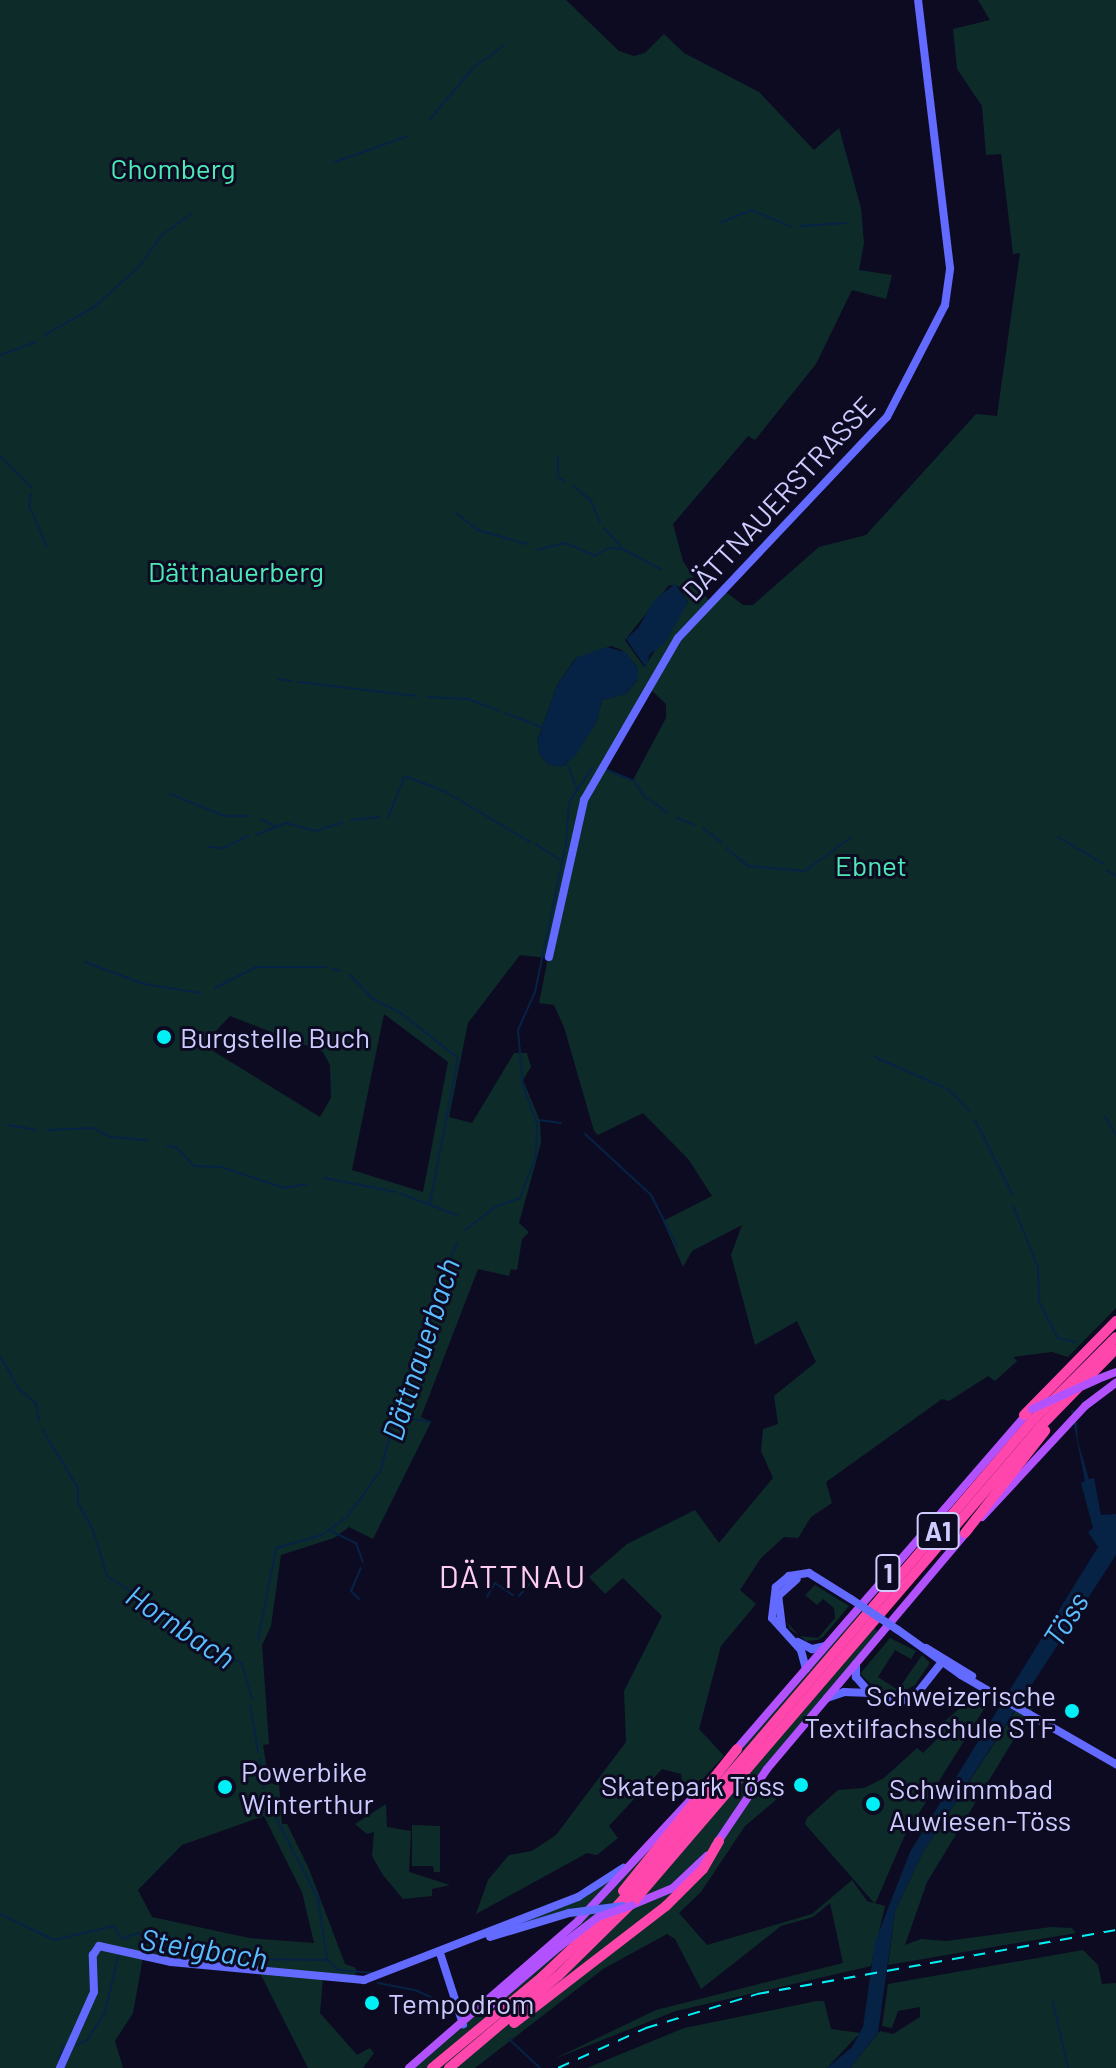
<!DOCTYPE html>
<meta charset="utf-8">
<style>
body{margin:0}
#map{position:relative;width:1116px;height:2068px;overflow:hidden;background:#0d0b22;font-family:Barlow,sans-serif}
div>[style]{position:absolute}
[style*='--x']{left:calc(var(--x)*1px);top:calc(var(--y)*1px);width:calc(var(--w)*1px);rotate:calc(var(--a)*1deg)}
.green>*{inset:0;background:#0d2c29}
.water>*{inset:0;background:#062245}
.stream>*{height:2px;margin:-1px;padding:0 1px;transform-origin:1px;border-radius:1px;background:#062245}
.secondary>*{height:8px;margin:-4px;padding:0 4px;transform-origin:4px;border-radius:4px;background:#626aff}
.primary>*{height:8px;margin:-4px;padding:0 4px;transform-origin:4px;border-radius:4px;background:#b252ff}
.highway>*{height:10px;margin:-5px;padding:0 5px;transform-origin:5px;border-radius:5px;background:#ff46ac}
.rail>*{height:2px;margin-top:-1px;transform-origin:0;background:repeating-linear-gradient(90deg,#00f0f6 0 12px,transparent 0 22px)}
.secondary-bridge>*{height:8px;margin:-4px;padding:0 4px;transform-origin:4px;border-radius:4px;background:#626aff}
.primary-bridge>*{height:8px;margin:-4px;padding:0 4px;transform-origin:4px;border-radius:4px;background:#b252ff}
.dots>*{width:22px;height:22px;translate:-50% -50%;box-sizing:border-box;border:4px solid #0d0b22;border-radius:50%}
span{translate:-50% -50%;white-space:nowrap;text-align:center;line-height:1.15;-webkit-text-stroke:6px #0d0b22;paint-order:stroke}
.shield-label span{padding:2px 6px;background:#0d0b22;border:2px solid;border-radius:6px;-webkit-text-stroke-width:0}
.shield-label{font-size:26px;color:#cecbff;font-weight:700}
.park-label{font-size:28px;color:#4ceab7}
.street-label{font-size:28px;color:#cecbff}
.poi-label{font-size:28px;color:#cecbff}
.left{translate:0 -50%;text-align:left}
.right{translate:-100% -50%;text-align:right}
.water-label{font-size:30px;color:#59beff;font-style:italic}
.quarter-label{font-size:32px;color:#ffcdf1;letter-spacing:2px}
</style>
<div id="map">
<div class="green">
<i style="clip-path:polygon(evenodd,0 0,566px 0,619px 51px,634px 56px,645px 53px,664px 34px,684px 53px,759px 92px,814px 150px,839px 128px,861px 208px,864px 243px,859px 270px,892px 275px,886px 299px,852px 290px,816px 364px,755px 440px,748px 436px,673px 524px,683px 561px,710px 603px,723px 590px,743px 605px,753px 605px,819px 547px,866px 535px,976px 414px,997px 416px,1020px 253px,1013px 254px,1001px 154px,986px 155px,982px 106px,957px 69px,953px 29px,990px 20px,978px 0,1116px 0,1116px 1308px,1068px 1357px,1052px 1352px,1013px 1357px,1017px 1361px,995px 1381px,988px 1376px,949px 1401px,942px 1399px,826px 1482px,832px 1503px,811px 1517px,798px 1538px,784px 1537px,761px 1558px,740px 1590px,756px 1604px,721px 1646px,699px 1729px,724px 1756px,685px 1798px,681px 1774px,662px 1769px,609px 1826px,618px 1838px,597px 1855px,587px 1853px,476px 1914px,488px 1880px,509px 1855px,532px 1851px,556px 1835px,626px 1742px,624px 1691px,662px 1616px,623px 1578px,605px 1594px,589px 1577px,627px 1544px,695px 1510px,719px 1543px,773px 1478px,761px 1451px,763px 1429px,778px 1424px,774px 1396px,816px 1362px,797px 1321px,755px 1345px,731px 1255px,742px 1225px,692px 1251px,683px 1267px,663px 1221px,712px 1196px,689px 1160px,643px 1113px,598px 1135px,594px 1131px,564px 1027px,554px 1005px,539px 1003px,548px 958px,520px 955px,468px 1023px,449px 1117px,472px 1123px,514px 1053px,527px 1053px,531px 1067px,523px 1080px,540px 1121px,541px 1143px,519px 1223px,529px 1232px,522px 1239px,517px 1270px,511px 1269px,509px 1276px,478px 1269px,421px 1417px,431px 1422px,373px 1539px,349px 1527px,334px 1538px,281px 1555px,271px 1626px,262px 1645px,269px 1744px,263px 1745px,269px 1783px,279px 1785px,282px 1824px,287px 1824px,309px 1869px,345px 1964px,356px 1968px,355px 1981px,323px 1978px,320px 2013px,357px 2055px,370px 2048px,374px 2053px,363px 2068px,308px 2068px,259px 1971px,143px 1957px,133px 2013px,115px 2041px,123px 2068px,0 2068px,0 0,669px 585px,678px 586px,688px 602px,644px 667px,625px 640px,669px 585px,0 0,611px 646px,622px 650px,636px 665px,637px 681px,626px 694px,602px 700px,597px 721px,576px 754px,563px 766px,549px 765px,540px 755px,537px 741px,557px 685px,575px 659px,611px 646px,0 0,649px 688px,666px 704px,666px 718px,633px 780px,602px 767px,649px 688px,0 0,384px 1014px,448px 1062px,423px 1192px,352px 1170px,384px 1014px,0 0,230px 1016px,323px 1052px,330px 1065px,331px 1098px,320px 1117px,213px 1051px,213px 1034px,230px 1016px,0 0,264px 1816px,302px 1892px,314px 1943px,249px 1938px,152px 1917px,138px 1890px,182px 1845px,264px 1816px)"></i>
<i style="clip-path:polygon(815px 1585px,849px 1606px,823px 1637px,817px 1640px,806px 1641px,790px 1629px,787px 1622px,799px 1636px,818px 1638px,835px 1618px,834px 1608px,823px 1599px,817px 1605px,805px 1595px)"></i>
<i style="clip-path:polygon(860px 1605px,879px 1634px,761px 1777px,777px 1799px,745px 1826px,701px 1892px,679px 1913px,707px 1945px,812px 1914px,852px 1880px,867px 1901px,885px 1906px,871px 1966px,676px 2011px,554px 2059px,656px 2010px,843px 1963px,830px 1903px,813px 1917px,781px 1926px,701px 1989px,675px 1939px,667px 1934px,603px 1969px,475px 2068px,409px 2068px,578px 1921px,569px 1914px,490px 1937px,589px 1892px,625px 1867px,707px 1782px)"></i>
<i style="clip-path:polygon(890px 1638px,916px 1651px,911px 1659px,895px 1650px,878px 1677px,898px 1690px,922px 1655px,930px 1663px,915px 1685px,897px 1695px,880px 1692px,860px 1674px)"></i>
<i style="clip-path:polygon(977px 1693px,989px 1701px,904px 1837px,875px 1904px,805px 1824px,807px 1818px,838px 1790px,864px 1788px,884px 1778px,917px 1748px,923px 1753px,942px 1734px,937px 1728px)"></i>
<i style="clip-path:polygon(1024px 1698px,1033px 1708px,927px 1882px,905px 1945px,921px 1939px,946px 1941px,1051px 1927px,1072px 1928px,1076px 1933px,888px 1965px,895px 1911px,923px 1852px)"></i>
<i style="clip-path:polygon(386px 1804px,387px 1827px,411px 1831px,409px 1872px,450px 1885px,432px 1889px,432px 1896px,403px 1899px,383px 1875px,372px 1856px,374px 1832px,367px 1834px,355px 1824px)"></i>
<i style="clip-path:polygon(412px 1825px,440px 1826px,440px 1872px,434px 1872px,433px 1866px,412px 1866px)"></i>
<i style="clip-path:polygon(1083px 1950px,1098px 1965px,1102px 1984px,1116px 1983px,1116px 2068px,850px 2068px,880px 2031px,893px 2034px,920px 2017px,920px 2007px,898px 2011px,892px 2028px,882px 2026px,888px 1984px)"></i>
<i style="clip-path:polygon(817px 2001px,824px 2001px,831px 2029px,860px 2033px,827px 2068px,587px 2068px,684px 2028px)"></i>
</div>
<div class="water">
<i style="clip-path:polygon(675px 584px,688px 602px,665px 643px,650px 654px,646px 668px,626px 639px,638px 628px,655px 599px)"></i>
<i style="clip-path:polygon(607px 647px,625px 652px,638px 668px,638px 679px,626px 694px,602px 700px,597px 721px,576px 755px,561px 767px,549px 765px,540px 755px,537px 741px,557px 685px,577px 657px)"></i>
<i style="clip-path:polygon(1071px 1410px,1076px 1411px,1078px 1442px,1089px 1479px,1094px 1478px,1101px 1515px,1116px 1514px,1116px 1555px,923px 1852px,895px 1911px,878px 2033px,850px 2068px,827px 2068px,852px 2047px,863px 2027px,875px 1942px,910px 1852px,1098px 1547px,1088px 1532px,1093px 1528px,1081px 1483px,1085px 1481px)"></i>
</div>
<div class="stream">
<i style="--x:430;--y:119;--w:67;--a:-49.9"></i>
<i style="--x:473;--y:68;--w:37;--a:-36"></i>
<i style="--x:335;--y:162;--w:77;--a:-19.6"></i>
<i style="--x:722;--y:222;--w:32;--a:-22"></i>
<i style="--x:752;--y:210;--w:43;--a:23"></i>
<i style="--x:800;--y:226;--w:47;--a:-3.7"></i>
<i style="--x:43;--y:336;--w:59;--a:-29.6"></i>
<i style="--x:94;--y:307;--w:59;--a:-41.6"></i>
<i style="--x:138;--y:268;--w:41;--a:-54"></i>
<i style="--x:162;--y:235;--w:37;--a:-36"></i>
<i style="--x:0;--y:355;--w:38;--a:-20"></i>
<i style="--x:0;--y:456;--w:45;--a:45"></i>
<i style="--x:558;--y:456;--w:21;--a:90"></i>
<i style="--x:558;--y:477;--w:8;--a:30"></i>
<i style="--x:574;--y:486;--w:23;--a:41"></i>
<i style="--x:591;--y:501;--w:23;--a:67"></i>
<i style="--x:31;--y:494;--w:12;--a:99"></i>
<i style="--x:29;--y:506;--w:44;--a:65.8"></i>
<i style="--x:456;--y:513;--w:28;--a:38"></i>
<i style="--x:478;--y:530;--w:51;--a:15.9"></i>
<i style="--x:604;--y:528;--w:26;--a:47"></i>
<i style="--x:537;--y:550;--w:29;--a:-14"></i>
<i style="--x:565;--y:543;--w:33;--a:23"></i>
<i style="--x:595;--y:556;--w:15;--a:-32"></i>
<i style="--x:608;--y:548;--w:15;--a:4"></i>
<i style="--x:623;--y:549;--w:44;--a:28.3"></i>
<i style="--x:278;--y:679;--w:13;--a:9"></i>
<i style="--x:298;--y:682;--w:120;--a:6.7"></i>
<i style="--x:427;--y:697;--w:41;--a:2.8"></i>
<i style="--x:468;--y:699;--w:34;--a:21"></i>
<i style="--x:505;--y:713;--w:39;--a:21"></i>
<i style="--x:566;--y:761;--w:29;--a:68"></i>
<i style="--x:607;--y:770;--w:29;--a:22"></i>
<i style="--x:634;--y:781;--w:18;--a:56"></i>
<i style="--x:644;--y:796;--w:29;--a:35"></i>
<i style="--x:170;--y:794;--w:58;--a:22.2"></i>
<i style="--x:224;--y:816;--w:25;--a:0"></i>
<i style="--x:388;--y:817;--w:44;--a:-67.5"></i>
<i style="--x:405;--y:776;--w:44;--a:21.3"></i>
<i style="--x:446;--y:792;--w:98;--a:30.8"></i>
<i style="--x:677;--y:818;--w:19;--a:21"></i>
<i style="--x:261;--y:819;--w:15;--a:28"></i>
<i style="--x:351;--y:820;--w:29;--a:-6"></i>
<i style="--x:703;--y:828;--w:23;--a:38"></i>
<i style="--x:256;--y:835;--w:32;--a:-22"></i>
<i style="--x:286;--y:823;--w:31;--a:15"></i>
<i style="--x:316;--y:831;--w:28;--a:-18"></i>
<i style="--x:1058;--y:837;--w:53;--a:30.4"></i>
<i style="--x:536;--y:844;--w:30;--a:34"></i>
<i style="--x:208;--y:847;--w:16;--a:4"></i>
<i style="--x:224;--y:848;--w:27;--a:-27"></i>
<i style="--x:726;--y:848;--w:28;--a:39"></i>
<i style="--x:748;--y:866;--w:57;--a:5"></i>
<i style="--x:805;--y:871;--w:56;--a:-36.3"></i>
<i style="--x:1107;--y:870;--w:11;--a:34"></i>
<i style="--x:85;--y:962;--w:63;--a:20.4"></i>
<i style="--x:144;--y:984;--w:57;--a:9.1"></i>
<i style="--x:332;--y:969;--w:8;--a:14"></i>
<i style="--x:350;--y:975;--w:33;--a:46"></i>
<i style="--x:373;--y:999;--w:33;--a:27"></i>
<i style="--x:402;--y:1014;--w:71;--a:38.2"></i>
<i style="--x:458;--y:1058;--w:149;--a:100.9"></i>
<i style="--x:215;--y:988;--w:46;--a:-27.1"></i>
<i style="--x:256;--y:967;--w:71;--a:0"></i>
<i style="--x:875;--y:1057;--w:81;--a:24"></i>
<i style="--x:949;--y:1090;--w:29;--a:46"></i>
<i style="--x:1105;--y:1116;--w:22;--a:60"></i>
<i style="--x:539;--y:1120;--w:22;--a:8"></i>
<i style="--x:975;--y:1120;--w:83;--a:63.4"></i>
<i style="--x:8;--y:1125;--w:29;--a:10"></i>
<i style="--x:48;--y:1130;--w:45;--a:-2.5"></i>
<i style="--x:93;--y:1128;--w:20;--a:27"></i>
<i style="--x:111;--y:1137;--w:37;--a:5"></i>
<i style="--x:585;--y:1134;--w:90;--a:42.7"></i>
<i style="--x:651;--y:1195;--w:57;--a:63"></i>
<i style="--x:167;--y:1146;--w:10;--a:11"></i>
<i style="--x:177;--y:1148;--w:25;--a:47"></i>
<i style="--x:194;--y:1166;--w:27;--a:2"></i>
<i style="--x:221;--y:1167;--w:67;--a:18.2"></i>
<i style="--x:285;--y:1188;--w:22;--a:-10"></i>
<i style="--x:324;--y:1178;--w:74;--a:10.9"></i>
<i style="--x:401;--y:1194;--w:60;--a:20.6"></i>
<i style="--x:1013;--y:1206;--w:66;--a:67.7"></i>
<i style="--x:1038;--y:1267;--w:35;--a:88"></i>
<i style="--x:1039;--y:1302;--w:41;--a:62.2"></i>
<i style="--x:1058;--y:1338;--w:18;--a:13"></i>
<i style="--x:465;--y:1230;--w:40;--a:-37"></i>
<i style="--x:497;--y:1206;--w:24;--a:-19"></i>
<i style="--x:520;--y:1198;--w:45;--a:-69.1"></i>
<i style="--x:536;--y:1156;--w:32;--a:-88"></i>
<i style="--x:537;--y:1124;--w:40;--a:-110.2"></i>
<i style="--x:523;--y:1086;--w:56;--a:-95.1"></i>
<i style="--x:518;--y:1030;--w:42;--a:-65.9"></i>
<i style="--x:535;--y:992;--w:152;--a:-78.2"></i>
<i style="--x:566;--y:843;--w:41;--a:-85.8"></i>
<i style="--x:569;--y:802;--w:42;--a:-55.6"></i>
<i style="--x:425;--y:1318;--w:82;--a:-66.9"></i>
<i style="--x:0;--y:1356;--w:39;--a:60"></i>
<i style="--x:20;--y:1390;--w:21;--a:39"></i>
<i style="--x:36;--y:1403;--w:18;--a:81"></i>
<i style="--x:397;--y:1416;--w:34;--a:10"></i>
<i style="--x:395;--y:1417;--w:94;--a:-73.3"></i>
<i style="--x:42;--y:1429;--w:69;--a:58.6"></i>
<i style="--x:78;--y:1488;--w:15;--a:90"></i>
<i style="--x:78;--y:1503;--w:31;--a:61"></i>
<i style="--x:93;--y:1530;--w:48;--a:73.1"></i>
<i style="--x:107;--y:1576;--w:161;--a:33.1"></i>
<i style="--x:242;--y:1664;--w:37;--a:74"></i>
<i style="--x:331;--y:1531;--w:28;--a:26"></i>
<i style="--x:356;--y:1543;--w:20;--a:70"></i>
<i style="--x:519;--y:1596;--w:20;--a:-49"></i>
<i style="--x:487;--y:1597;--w:16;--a:-60"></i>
<i style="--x:495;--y:1583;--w:22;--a:34"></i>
<i style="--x:359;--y:1599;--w:11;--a:-135"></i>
<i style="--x:351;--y:1591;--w:25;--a:-67"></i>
<i style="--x:258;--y:1640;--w:94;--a:-78.9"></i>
<i style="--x:276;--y:1548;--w:48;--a:-15.8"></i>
<i style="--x:322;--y:1535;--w:31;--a:-36"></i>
<i style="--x:347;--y:1517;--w:58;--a:-54.1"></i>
<i style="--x:381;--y:1470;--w:49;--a:-75.7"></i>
<i style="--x:250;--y:1704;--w:49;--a:80.5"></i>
<i style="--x:260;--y:1758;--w:29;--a:82"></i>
<i style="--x:274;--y:1797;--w:17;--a:90"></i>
<i style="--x:274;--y:1814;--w:96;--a:62.6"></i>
<i style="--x:318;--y:1899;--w:61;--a:81.5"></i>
<i style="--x:0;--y:1914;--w:60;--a:25.7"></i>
<i style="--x:54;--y:1940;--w:62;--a:-13.1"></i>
<i style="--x:114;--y:1926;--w:15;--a:58"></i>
<i style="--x:122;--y:1939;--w:17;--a:-21"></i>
<i style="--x:138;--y:1933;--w:9;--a:41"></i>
<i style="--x:145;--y:1939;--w:18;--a:-6"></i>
<i style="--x:163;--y:1937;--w:61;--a:18.1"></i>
<i style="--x:221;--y:1956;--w:18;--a:-16"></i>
<i style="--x:238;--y:1951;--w:14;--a:36"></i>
<i style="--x:249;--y:1959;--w:78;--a:0.7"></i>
<i style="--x:327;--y:1960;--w:16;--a:40"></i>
<i style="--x:339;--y:1970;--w:33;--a:5"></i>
<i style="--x:378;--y:1983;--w:38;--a:11"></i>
<i style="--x:415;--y:1990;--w:39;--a:24"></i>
<i style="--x:1053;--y:2002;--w:68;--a:77.2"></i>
<i style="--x:509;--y:2039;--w:42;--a:43.1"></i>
<i style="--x:77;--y:2045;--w:11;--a:-27"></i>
<i style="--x:87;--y:2040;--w:33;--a:-57"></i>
<i style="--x:105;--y:2012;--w:57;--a:-76.9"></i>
<i style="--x:59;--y:2059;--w:13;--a:-72"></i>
</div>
<div class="secondary">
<i style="--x:549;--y:957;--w:161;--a:-77.4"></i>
<i style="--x:584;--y:800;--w:187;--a:-59.9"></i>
<i style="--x:678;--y:638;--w:304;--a:-46.6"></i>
<i style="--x:887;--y:417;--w:126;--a:-62.6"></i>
<i style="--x:945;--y:305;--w:37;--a:-82"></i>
<i style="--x:950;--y:268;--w:270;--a:-96.8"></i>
<i style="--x:782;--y:1627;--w:31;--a:-97"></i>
<i style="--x:778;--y:1596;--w:25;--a:-42"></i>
<i style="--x:898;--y:1630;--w:77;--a:35.5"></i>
<i style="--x:961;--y:1675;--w:179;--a:29.9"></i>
<i style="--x:798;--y:1642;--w:16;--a:27"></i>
<i style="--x:812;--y:1649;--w:13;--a:-13"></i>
<i style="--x:926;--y:1648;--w:54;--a:31.3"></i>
<i style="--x:856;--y:1664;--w:13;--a:90"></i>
<i style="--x:856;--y:1677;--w:21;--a:49"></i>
<i style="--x:870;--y:1693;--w:28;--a:21"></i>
<i style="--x:896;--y:1703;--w:20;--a:-20"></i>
<i style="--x:915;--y:1696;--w:43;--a:-51.5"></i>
<i style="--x:806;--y:1669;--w:20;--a:-105"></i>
<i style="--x:801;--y:1650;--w:43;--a:-132.2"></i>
<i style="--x:772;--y:1618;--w:31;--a:-83"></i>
<i style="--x:776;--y:1587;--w:17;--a:-40"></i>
<i style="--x:789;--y:1576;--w:20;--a:-9"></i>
<i style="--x:809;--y:1573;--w:49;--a:31.8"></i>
<i style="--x:827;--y:1698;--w:18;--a:-19"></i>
<i style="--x:844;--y:1692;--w:26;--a:2"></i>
<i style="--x:490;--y:1937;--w:83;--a:-16.9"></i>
<i style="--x:440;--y:1953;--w:75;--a:72.1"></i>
<i style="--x:60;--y:2068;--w:83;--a:-65.9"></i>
<i style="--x:94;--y:1992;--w:37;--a:-92"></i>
<i style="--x:93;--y:1955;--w:11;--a:-56"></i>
<i style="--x:99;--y:1946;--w:74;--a:12.5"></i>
<i style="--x:171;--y:1962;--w:194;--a:5.3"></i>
<i style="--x:364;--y:1980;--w:230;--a:-21.2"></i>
<i style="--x:578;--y:1897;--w:54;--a:-32.8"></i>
</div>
<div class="primary">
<i style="--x:1098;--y:1379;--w:19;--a:-21"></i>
<i style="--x:982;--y:1517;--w:151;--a:-47.1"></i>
<i style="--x:1085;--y:1406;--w:39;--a:-37"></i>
<i style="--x:734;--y:1752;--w:449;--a:-49.1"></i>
<i style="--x:715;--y:1846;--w:93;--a:-56"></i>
<i style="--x:767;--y:1769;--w:314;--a:-49.9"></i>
<i style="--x:632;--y:1905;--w:44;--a:-22.5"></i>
<i style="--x:673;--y:1888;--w:47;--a:-43.3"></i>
<i style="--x:491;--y:2005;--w:89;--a:-40.5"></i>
<i style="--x:409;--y:2068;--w:224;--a:-41"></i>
<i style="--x:578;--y:1921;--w:172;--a:-47.1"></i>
</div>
<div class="highway">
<i style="--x:1024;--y:1415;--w:132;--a:-45.6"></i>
<i style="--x:965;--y:1533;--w:130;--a:-51.9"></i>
<i style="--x:623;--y:1891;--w:182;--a:-51.2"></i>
<i style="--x:514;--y:2023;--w:192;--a:-37.6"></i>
<i style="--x:666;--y:1906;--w:52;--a:-45"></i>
<i style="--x:703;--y:1869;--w:32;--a:-60"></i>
<i style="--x:432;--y:2068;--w:143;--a:-39.6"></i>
<i style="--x:542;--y:1977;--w:106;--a:-43.5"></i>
<i style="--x:619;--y:1904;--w:637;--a:-49.46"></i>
<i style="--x:1033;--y:1420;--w:117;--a:-45"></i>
<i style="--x:449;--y:2068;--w:143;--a:-40.2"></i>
<i style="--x:558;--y:1976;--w:107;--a:-44.6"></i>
<i style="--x:634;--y:1901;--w:626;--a:-49.41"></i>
<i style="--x:1041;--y:1426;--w:107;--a:-45.8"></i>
</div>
<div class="rail">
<i style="--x:558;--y:2068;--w:97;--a:-24.4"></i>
<i style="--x:646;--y:2028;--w:116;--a:-17"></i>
<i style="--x:757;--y:1994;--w:365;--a:-10.1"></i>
</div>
<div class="secondary-bridge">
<i style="--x:851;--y:1599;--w:56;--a:33.4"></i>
<i style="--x:569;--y:1913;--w:54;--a:-7.4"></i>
</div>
<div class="primary-bridge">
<i style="--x:1032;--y:1409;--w:72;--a:-24.4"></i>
<i style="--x:559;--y:1947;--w:49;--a:-37.6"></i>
<i style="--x:598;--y:1917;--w:36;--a:-19"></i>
</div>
<div class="dots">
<i style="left:164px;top:1037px;background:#00f0f6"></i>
<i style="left:1072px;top:1711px;background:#00f0f6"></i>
<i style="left:801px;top:1785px;background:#00f0f6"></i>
<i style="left:225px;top:1787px;background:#00f0f6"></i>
<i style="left:873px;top:1804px;background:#00f0f6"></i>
<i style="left:372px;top:2003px;background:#00f0f6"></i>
</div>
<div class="shield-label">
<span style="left:938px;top:1531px">A1</span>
<span style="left:888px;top:1573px">1</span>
</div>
<div class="park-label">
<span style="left:173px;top:168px">Chomberg</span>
<span style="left:236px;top:571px">Dättnauerberg</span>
<span style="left:871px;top:865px">Ebnet</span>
</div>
<div class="street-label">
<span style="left:778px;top:498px;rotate:-47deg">DÄTTNAUERSTRASSE</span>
</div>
<div class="poi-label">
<span class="left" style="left:180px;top:1037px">Burgstelle Buch</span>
<span class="right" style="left:1056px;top:1711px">Schweizerische<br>Textilfachschule STF</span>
<span class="left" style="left:241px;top:1787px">Powerbike<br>Winterthur</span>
<span class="right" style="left:785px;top:1785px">Skatepark Töss</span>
<span class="left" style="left:889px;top:1804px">Schwimmbad<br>Auwiesen-Töss</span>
<span class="left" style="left:388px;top:2003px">Tempodrom</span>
</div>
<div class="water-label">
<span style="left:420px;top:1349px;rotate:-72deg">Dättnauerbach</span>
<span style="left:1065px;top:1619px;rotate:-58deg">Töss</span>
<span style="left:181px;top:1626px;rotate:34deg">Hornbach</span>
<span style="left:204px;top:1948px;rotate:9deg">Steigbach</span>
</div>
<div class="quarter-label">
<span style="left:513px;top:1575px">DÄTTNAU</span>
</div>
</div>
